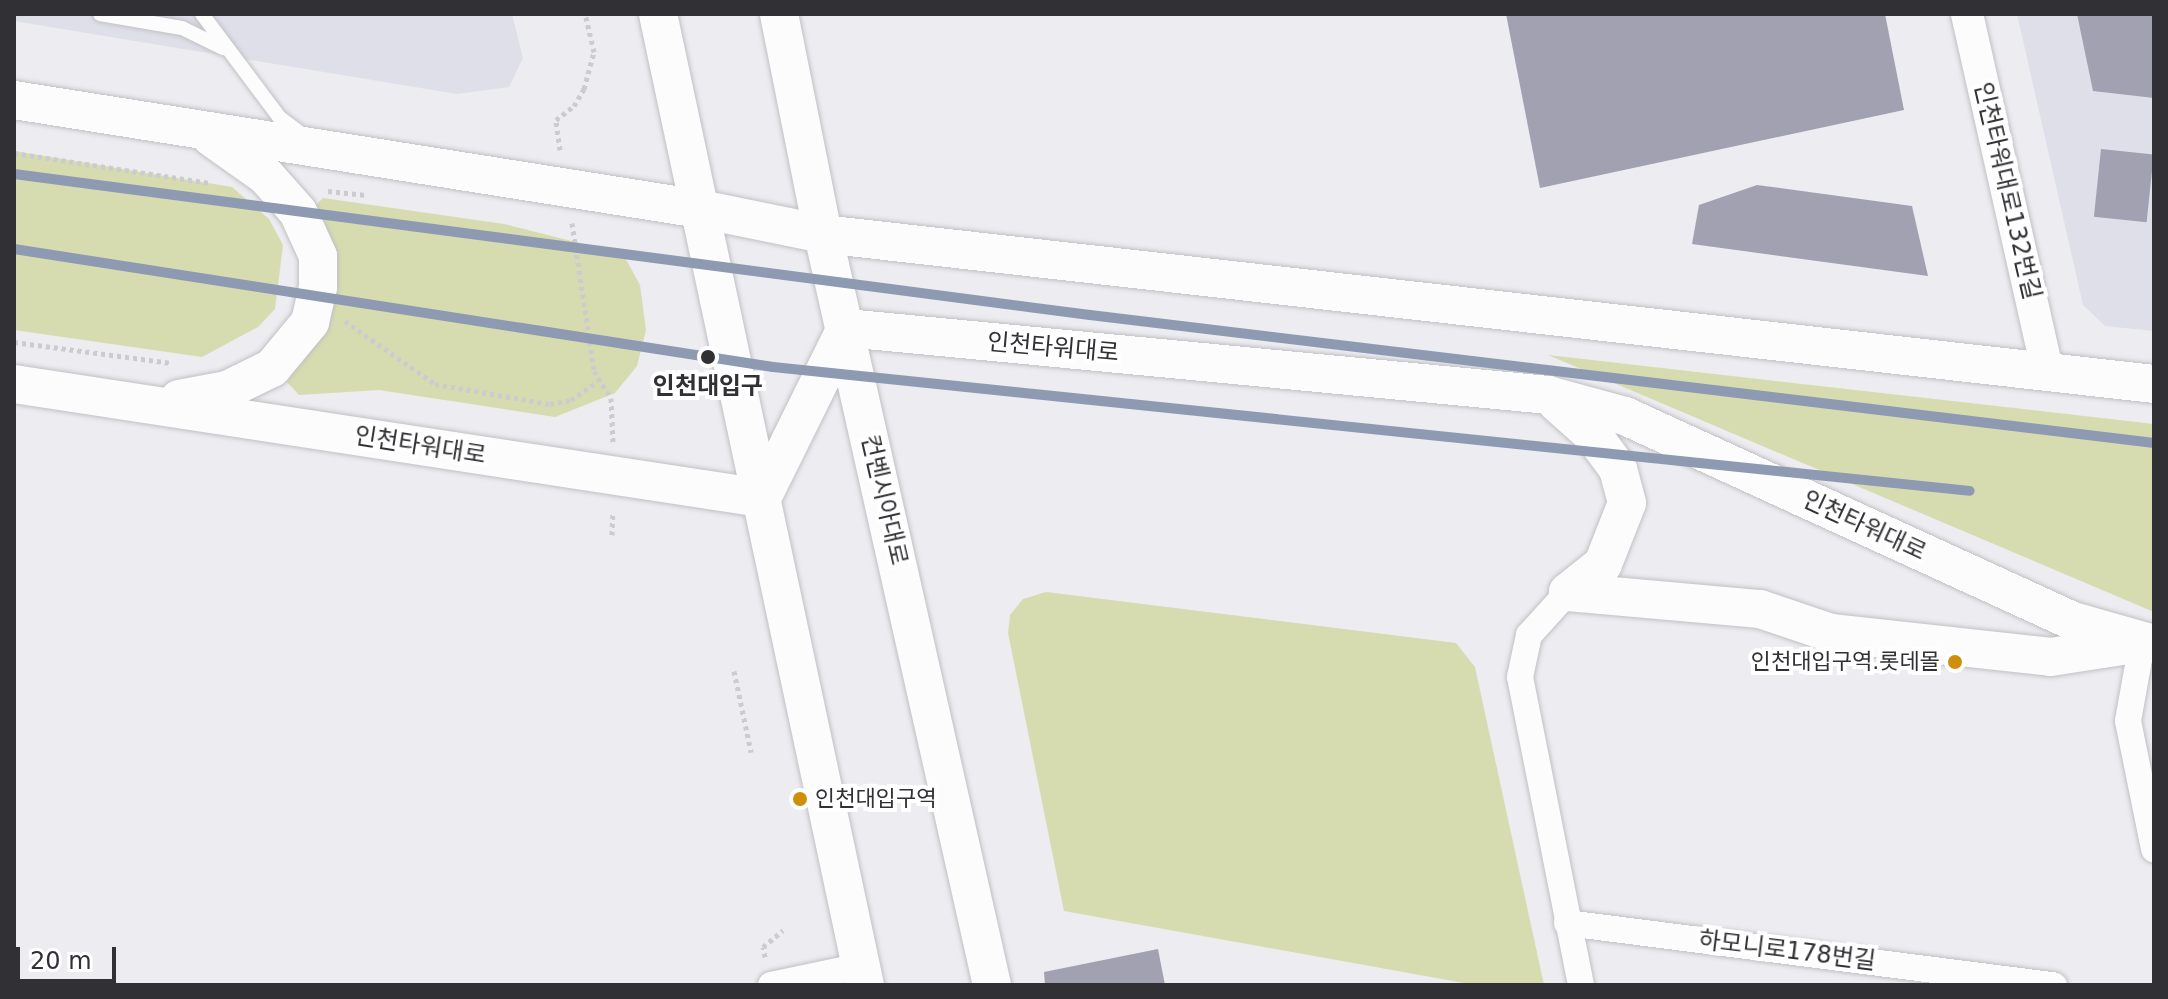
<!DOCTYPE html>
<meta charset="utf-8">
<style>
body{margin:0}
#map{position:relative;width:2168px;height:999px;overflow:hidden;background:#ececf1;font-family:"DejaVu Sans","Noto Sans KR",sans-serif}
div>[style]{position:absolute}
[style*='--x']{left:calc(var(--x)*1px);top:calc(var(--y)*1px);width:calc(var(--w)*1px);rotate:calc(var(--a)*1deg)}
.built>*{inset:0;background:#dfdfea}
.green>*{inset:0;background:#d7dcb0}
.building>*{inset:0;background:#a2a1b1;transform-origin:0 0}
.path>*{height:5px;margin-top:-2.5px;transform-origin:0;background:repeating-linear-gradient(90deg,#cccccf 0 4px,transparent 0 8px)}
.roads{filter:drop-shadow(0 0 2px #c1c1c4) drop-shadow(0 0 2px #c1c1c4)}
.service>*{height:14px;margin:-7px;padding:0 7px;transform-origin:7px;border-radius:7px;background:#fcfcfd}
.minor>*{height:26px;margin:-13px;padding:0 13px;transform-origin:13px;border-radius:13px;background:#fcfcfd}
.tertiary>*{height:32px;margin:-16px;padding:0 16px;transform-origin:16px;border-radius:16px;background:#fcfcfd}
.secondary>*{height:38px;margin:-19px;padding:0 19px;transform-origin:19px;border-radius:19px;background:#fcfcfd}
.metro-1>*{height:10px;margin:-5px;padding:0 5px;transform-origin:5px;border-radius:5px;background:#8d9ab2}
.dots>*{width:22px;height:22px;translate:-50% -50%;box-sizing:border-box;border:4px solid #fff;border-radius:50%}
span{translate:-50% -50%;white-space:nowrap;text-align:center;line-height:1.15;-webkit-text-stroke:8px #fff;paint-order:stroke}
.bus-label{font-size:22px;color:#313135}
.right{translate:-100% -50%;text-align:right}
.left{translate:0 -50%;text-align:left}
.street-label{font-size:24px;color:#313135}
.stop-label{font-size:24px;color:#313135;font-weight:700}
.frame{position:absolute;inset:0;border:16px solid #313135;pointer-events:none}
.scale{position:absolute;left:16px;top:947px;width:100px;height:36px;box-sizing:border-box;border:4px solid #313135;border-top:0;padding-left:10px;font-size:24px;line-height:28px;white-space:nowrap;color:#313135;-webkit-text-stroke:6px #fff;paint-order:stroke}
</style>
<div id="map">
<div class="built">
<i style="clip-path:polygon(14px 14px,512px 14px,523px 58px,509px 87px,457px 94px,14px 21px)"></i>
<i style="clip-path:polygon(2017px 14px,2154px 14px,2154px 331px,2105px 326px,2083px 305px)"></i>
</div>
<div class="green">
<i style="clip-path:polygon(14px 151px,232px 187px,269px 219px,283px 245px,275px 309px,258px 327px,202px 357px,14px 330px)"></i>
<i style="clip-path:polygon(323px 198px,504px 224px,623px 254px,640px 285px,646px 330px,637px 366px,615px 393px,555px 417px,379px 390px,299px 395px,287px 382px,330px 317px,311px 210px)"></i>
<i style="clip-path:polygon(1548px 355px,2154px 424px,2154px 612px)"></i>
<i style="clip-path:polygon(1046px 592px,1456px 643px,1475px 667px,1544px 985px,1475px 985px,1064px 911px,1008px 633px,1010px 615px,1023px 599px)"></i>
</div>
<div class="building">
<i style="clip-path:polygon(1506px 14px,1885px 14px,1904px 110px,1540px 188px)"></i>
<i style="clip-path:polygon(2077px 14px,2154px 14px,2154px 98px,2093px 91px)"></i>
<i style="left:2101px;top:149px;width:53px;height:68px;rotate:6deg"></i>
<i style="clip-path:polygon(1757px 185px,1912px 206px,1928px 276px,1692px 244px,1699px 205px)"></i>
<i style="clip-path:polygon(1158px 949px,1165px 985px,1045px 985px,1044px 972px)"></i>
</div>
<div class="path">
<i style="--x:560;--y:150;--w:30;--a:-98"></i>
<i style="--x:556;--y:120;--w:23;--a:-38"></i>
<i style="--x:574;--y:106;--w:20;--a:-60"></i>
<i style="--x:584;--y:89;--w:38;--a:-75"></i>
<i style="--x:594;--y:52;--w:39;--a:-103"></i>
<i style="--x:14;--y:153;--w:198;--a:8.7"></i>
<i style="--x:328;--y:191;--w:38;--a:6"></i>
<i style="--x:572;--y:223;--w:150;--a:81.5"></i>
<i style="--x:594;--y:371;--w:32;--a:58"></i>
<i style="--x:611;--y:398;--w:44;--a:87.4"></i>
<i style="--x:345;--y:321;--w:110;--a:35"></i>
<i style="--x:435;--y:384;--w:117;--a:9.9"></i>
<i style="--x:550;--y:404;--w:21;--a:-11"></i>
<i style="--x:571;--y:400;--w:32;--a:-35"></i>
<i style="--x:14;--y:342;--w:159;--a:7.6"></i>
<i style="--x:612;--y:535;--w:23;--a:-88"></i>
<i style="--x:734;--y:671;--w:83;--a:78.1"></i>
<i style="--x:765;--y:957;--w:10;--a:-101"></i>
<i style="--x:763;--y:947;--w:26;--a:-40"></i>
</div>
<div class="roads">
<div class="service">
<i style="--x:100;--y:14;--w:83;--a:9.7"></i>
<i style="--x:182;--y:28;--w:46;--a:26"></i>
<i style="--x:202;--y:14;--w:129;--a:53.2"></i>
<i style="--x:279;--y:117;--w:30;--a:37"></i>
</div>
<div class="minor">
<i style="--x:1568;--y:592;--w:58;--a:132.2"></i>
<i style="--x:1529;--y:635;--w:43;--a:102.1"></i>
<i style="--x:1520;--y:677;--w:314;--a:78.8"></i>
<i style="--x:2142;--y:643;--w:79;--a:100.2"></i>
<i style="--x:2128;--y:721;--w:131;--a:78.5"></i>
<i style="--x:1567;--y:923;--w:491;--a:7.3"></i>
<i style="--x:771;--y:985;--w:92;--a:-11.9"></i>
</div>
<div class="tertiary">
<i style="--x:1967;--y:14;--w:363;--a:77.3"></i>
</div>
<div class="secondary">
<i style="--x:658;--y:14;--w:993;--a:77.97"></i>
<i style="--x:779;--y:14;--w:224;--a:78.7"></i>
<i style="--x:823;--y:234;--w:770;--a:77.32"></i>
<i style="--x:14;--y:100;--w:695;--a:9.03"></i>
<i style="--x:700;--y:209;--w:126;--a:11.5"></i>
<i style="--x:823;--y:234;--w:1339;--a:6.43"></i>
<i style="--x:14;--y:384;--w:757;--a:8.67"></i>
<i style="--x:762;--y:498;--w:190;--a:-63.7"></i>
<i style="--x:846;--y:328;--w:705;--a:5.45"></i>
<i style="--x:1548;--y:395;--w:80;--a:15.3"></i>
<i style="--x:1625;--y:416;--w:493;--a:24.6"></i>
<i style="--x:2073;--y:621;--w:84;--a:15.9"></i>
<i style="--x:179;--y:399;--w:49;--a:-10.6"></i>
<i style="--x:227;--y:390;--w:50;--a:-26.1"></i>
<i style="--x:272;--y:368;--w:60;--a:-50.4"></i>
<i style="--x:310;--y:322;--w:36;--a:-77"></i>
<i style="--x:318;--y:287;--w:31;--a:-90"></i>
<i style="--x:318;--y:256;--w:48;--a:-114.4"></i>
<i style="--x:298;--y:212;--w:48;--a:-131.6"></i>
<i style="--x:266;--y:176;--w:67;--a:-144.7"></i>
<i style="--x:1556;--y:402;--w:50;--a:41.7"></i>
<i style="--x:1593;--y:435;--w:42;--a:53.7"></i>
<i style="--x:1618;--y:469;--w:35;--a:75"></i>
<i style="--x:1627;--y:503;--w:66;--a:111.5"></i>
<i style="--x:1603;--y:564;--w:45;--a:141.3"></i>
<i style="--x:1568;--y:592;--w:193;--a:5.1"></i>
<i style="--x:1760;--y:609;--w:75;--a:18.7"></i>
<i style="--x:1831;--y:633;--w:221;--a:6.2"></i>
<i style="--x:2051;--y:657;--w:85;--a:-8.8"></i>
</div>
</div>
<div class="metro-1">
<i style="--x:14;--y:174;--w:1085;--a:7.47"></i>
<i style="--x:1090;--y:315;--w:1072;--a:6.86"></i>
<i style="--x:14;--y:249;--w:768;--a:8.84"></i>
<i style="--x:773;--y:367;--w:1203;--a:5.91"></i>
</div>
<div class="dots">
<i style="left:708px;top:357px;background:#313135"></i>
<i style="left:1955px;top:662px;background:#cf8f0b"></i>
<i style="left:800px;top:799px;background:#cf8f0b"></i>
</div>
<div class="bus-label">
<span class="right" style="left:1940px;top:662px">인천대입구역.롯데몰</span>
<span class="left" style="left:815px;top:799px">인천대입구역</span>
</div>
<div class="street-label">
<span style="left:2007px;top:191px;rotate:77deg">인천타워대로132번길</span>
<span style="left:1053px;top:348px;rotate:5deg">인천타워대로</span>
<span style="left:420px;top:446px;rotate:9deg">인천타워대로</span>
<span style="left:884px;top:500px;rotate:77deg">컨벤시아대로</span>
<span style="left:1864px;top:526px;rotate:25deg">인천타워대로</span>
<span style="left:1787px;top:951px;rotate:7deg">하모니로178번길</span>
</div>
<div class="stop-label">
<span style="left:708px;top:387px">인천대입구</span>
</div>
<div class="frame"></div>
<div class="scale">20 m</div>
</div>
